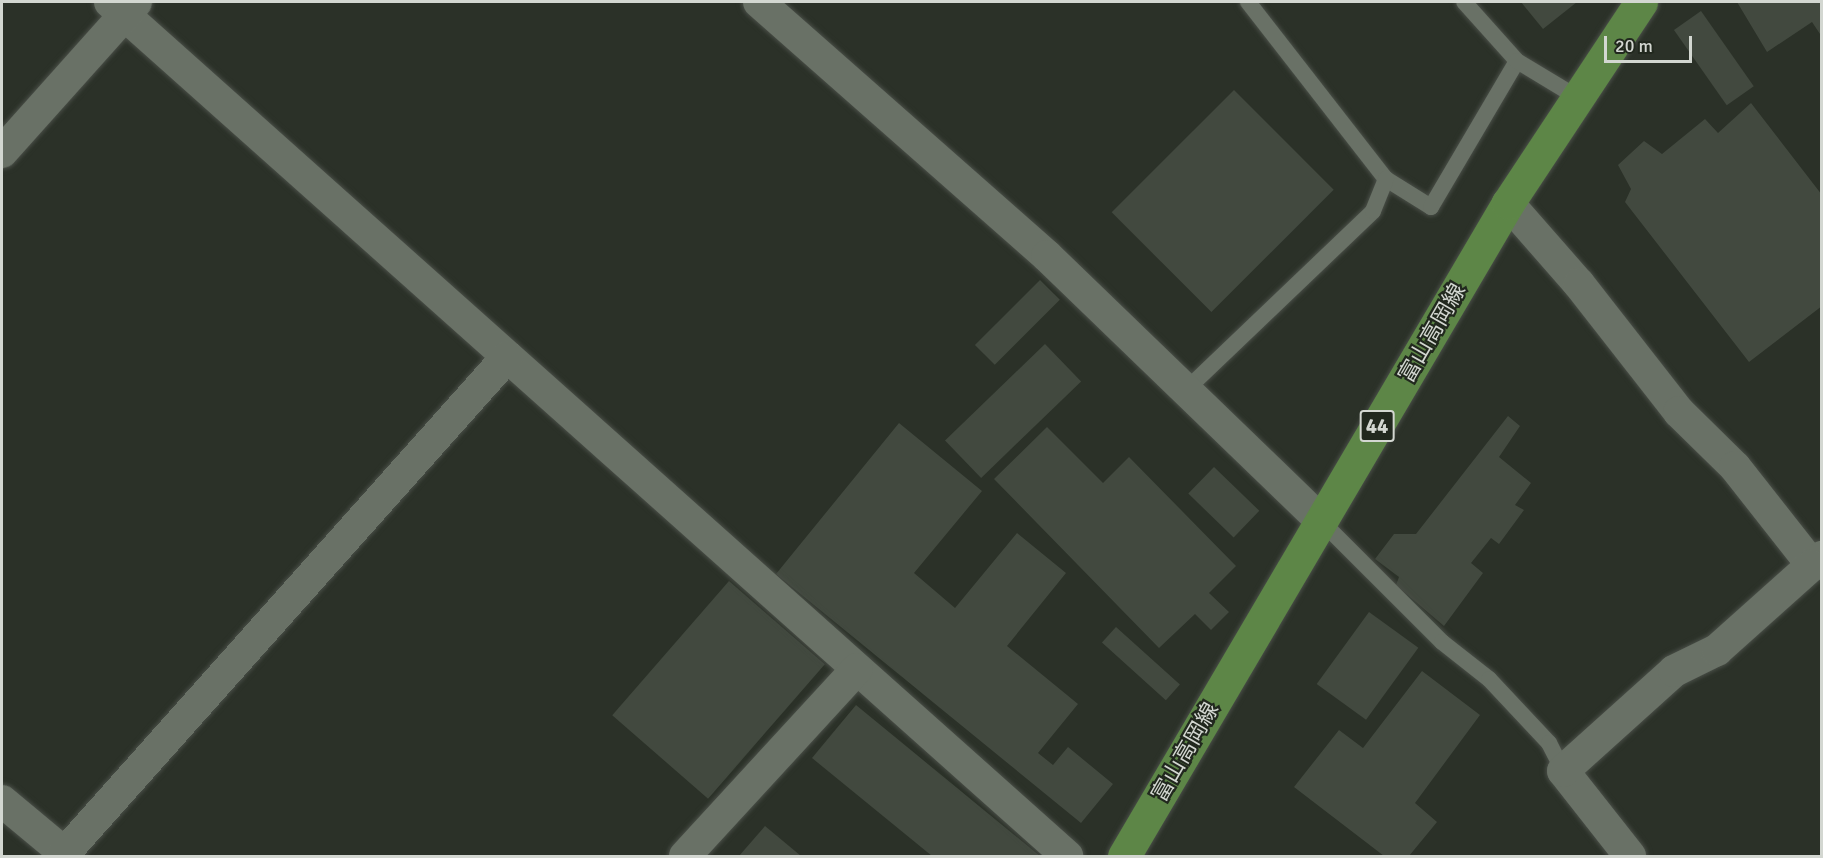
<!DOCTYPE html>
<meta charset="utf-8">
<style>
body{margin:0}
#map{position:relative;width:1823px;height:858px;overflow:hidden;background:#2b3128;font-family:Signika,"Noto Sans JP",sans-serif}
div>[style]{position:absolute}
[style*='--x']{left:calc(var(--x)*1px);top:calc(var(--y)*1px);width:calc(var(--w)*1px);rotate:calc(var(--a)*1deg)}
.building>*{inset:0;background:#42493f;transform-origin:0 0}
.roads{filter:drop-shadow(0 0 2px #494e47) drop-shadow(0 0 2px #494e47)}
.lane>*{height:16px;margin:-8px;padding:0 8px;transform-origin:8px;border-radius:8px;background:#697166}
.street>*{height:32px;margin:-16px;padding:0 16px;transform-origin:16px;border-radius:16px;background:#697166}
.primary>*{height:33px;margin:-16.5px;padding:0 16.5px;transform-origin:16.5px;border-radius:16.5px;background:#5d8647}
span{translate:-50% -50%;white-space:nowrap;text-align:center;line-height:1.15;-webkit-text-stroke:4.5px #21281e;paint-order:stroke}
.shield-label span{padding:2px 4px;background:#21281e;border:2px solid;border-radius:4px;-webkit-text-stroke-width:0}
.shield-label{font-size:21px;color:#d3d7d1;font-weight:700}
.street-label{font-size:22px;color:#d3d7d1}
.frame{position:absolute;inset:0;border:3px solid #d3d7d1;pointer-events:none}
.scale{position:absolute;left:1604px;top:36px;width:88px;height:27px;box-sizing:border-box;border:3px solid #d3d7d1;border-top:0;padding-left:8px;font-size:18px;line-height:21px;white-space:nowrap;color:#d3d7d1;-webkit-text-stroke:4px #21281e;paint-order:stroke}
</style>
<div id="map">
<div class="building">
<i style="clip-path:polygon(1521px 2px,1577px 2px,1543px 29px)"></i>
<i style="clip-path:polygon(1737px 2px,1822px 2px,1822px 37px,1812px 22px,1767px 52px)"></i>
<i style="left:1701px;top:11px;width:92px;height:33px;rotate:55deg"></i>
<i style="left:1234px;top:90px;width:141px;height:173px;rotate:45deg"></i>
<i style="clip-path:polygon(1751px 103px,1822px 195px,1822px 306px,1749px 362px,1625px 202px,1631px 189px,1618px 165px,1644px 141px,1662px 154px,1705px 119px,1718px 133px)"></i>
<i style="left:1040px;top:280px;width:28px;height:92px;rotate:45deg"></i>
<i style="left:1045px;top:344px;width:52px;height:139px;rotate:46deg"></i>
<i style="clip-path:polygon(1508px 416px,1520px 426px,1499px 457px,1531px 483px,1515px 505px,1524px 510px,1499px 544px,1491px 538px,1471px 563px,1483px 573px,1444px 626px,1396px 585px,1399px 577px,1375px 559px,1394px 534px,1416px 534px)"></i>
<i style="clip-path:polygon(899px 423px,982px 491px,914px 573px,955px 608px,1017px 533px,1066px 573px,1007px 646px,1078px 704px,1038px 753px,1053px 765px,1068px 747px,1113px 784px,1081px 823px,776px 574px)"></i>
<i style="clip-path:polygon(1047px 427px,1103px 483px,1129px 457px,1236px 566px,1209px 593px,1229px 612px,1211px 630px,1195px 614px,1159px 648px,994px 479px)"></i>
<i style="left:1214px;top:467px;width:63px;height:37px;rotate:44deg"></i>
<i style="left:729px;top:581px;width:127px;height:178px;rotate:41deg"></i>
<i style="left:1369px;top:612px;width:61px;height:89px;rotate:36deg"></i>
<i style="left:1116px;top:627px;width:86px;height:21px;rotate:42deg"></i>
<i style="clip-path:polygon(1422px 671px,1480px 715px,1415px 803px,1437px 822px,1409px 856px,1384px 856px,1294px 787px,1339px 730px,1363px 748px)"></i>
<i style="clip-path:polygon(856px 705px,1040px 856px,932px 856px,812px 758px)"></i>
<i style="clip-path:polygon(765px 826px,801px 856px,739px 856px)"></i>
</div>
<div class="roads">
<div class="lane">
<i style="--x:1248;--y:2;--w:224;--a:52.1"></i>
<i style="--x:1386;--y:179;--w:53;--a:31.9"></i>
<i style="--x:1431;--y:207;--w:169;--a:-59.5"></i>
<i style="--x:1517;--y:61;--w:79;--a:-131.9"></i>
<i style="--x:1517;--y:61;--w:68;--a:31.1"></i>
<i style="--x:1187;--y:389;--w:257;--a:-43.7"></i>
<i style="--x:1373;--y:211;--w:35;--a:-68"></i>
<i style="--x:1321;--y:521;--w:171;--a:45"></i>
<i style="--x:1442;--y:642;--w:60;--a:38.2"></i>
<i style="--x:1489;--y:679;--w:88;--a:46.8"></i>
<i style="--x:1549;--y:743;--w:31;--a:63"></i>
</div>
<div class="street">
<i style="--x:110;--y:2;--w:1283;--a:41.74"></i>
<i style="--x:759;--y:2;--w:384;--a:41.4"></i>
<i style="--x:1047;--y:256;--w:381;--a:44"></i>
<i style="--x:2;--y:152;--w:201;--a:-48.2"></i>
<i style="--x:1508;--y:203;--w:108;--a:48.8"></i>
<i style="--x:1579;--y:284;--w:162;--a:52"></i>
<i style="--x:1679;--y:412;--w:78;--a:44.5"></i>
<i style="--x:1735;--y:467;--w:125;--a:51.8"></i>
<i style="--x:1812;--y:565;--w:13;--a:-39"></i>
<i style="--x:2;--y:801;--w:86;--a:39.8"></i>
<i style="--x:62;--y:856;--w:669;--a:-48.27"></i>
<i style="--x:685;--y:856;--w:254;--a:-47.4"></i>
<i style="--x:1630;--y:856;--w:108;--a:-128.2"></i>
<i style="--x:1563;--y:771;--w:149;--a:-42"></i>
<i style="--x:1674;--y:671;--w:48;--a:-26"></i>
<i style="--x:1717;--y:650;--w:127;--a:-41.8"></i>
</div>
<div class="primary">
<i style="--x:1124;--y:856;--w:758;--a:-59.54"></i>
<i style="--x:1508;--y:203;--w:241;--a:-56.5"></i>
</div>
</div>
<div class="shield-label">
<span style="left:1377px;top:426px">44</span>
</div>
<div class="street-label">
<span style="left:1432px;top:333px;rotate:-60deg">富山高岡線</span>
<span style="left:1185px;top:752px;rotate:-60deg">富山高岡線</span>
</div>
<div class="frame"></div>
<div class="scale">20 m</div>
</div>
